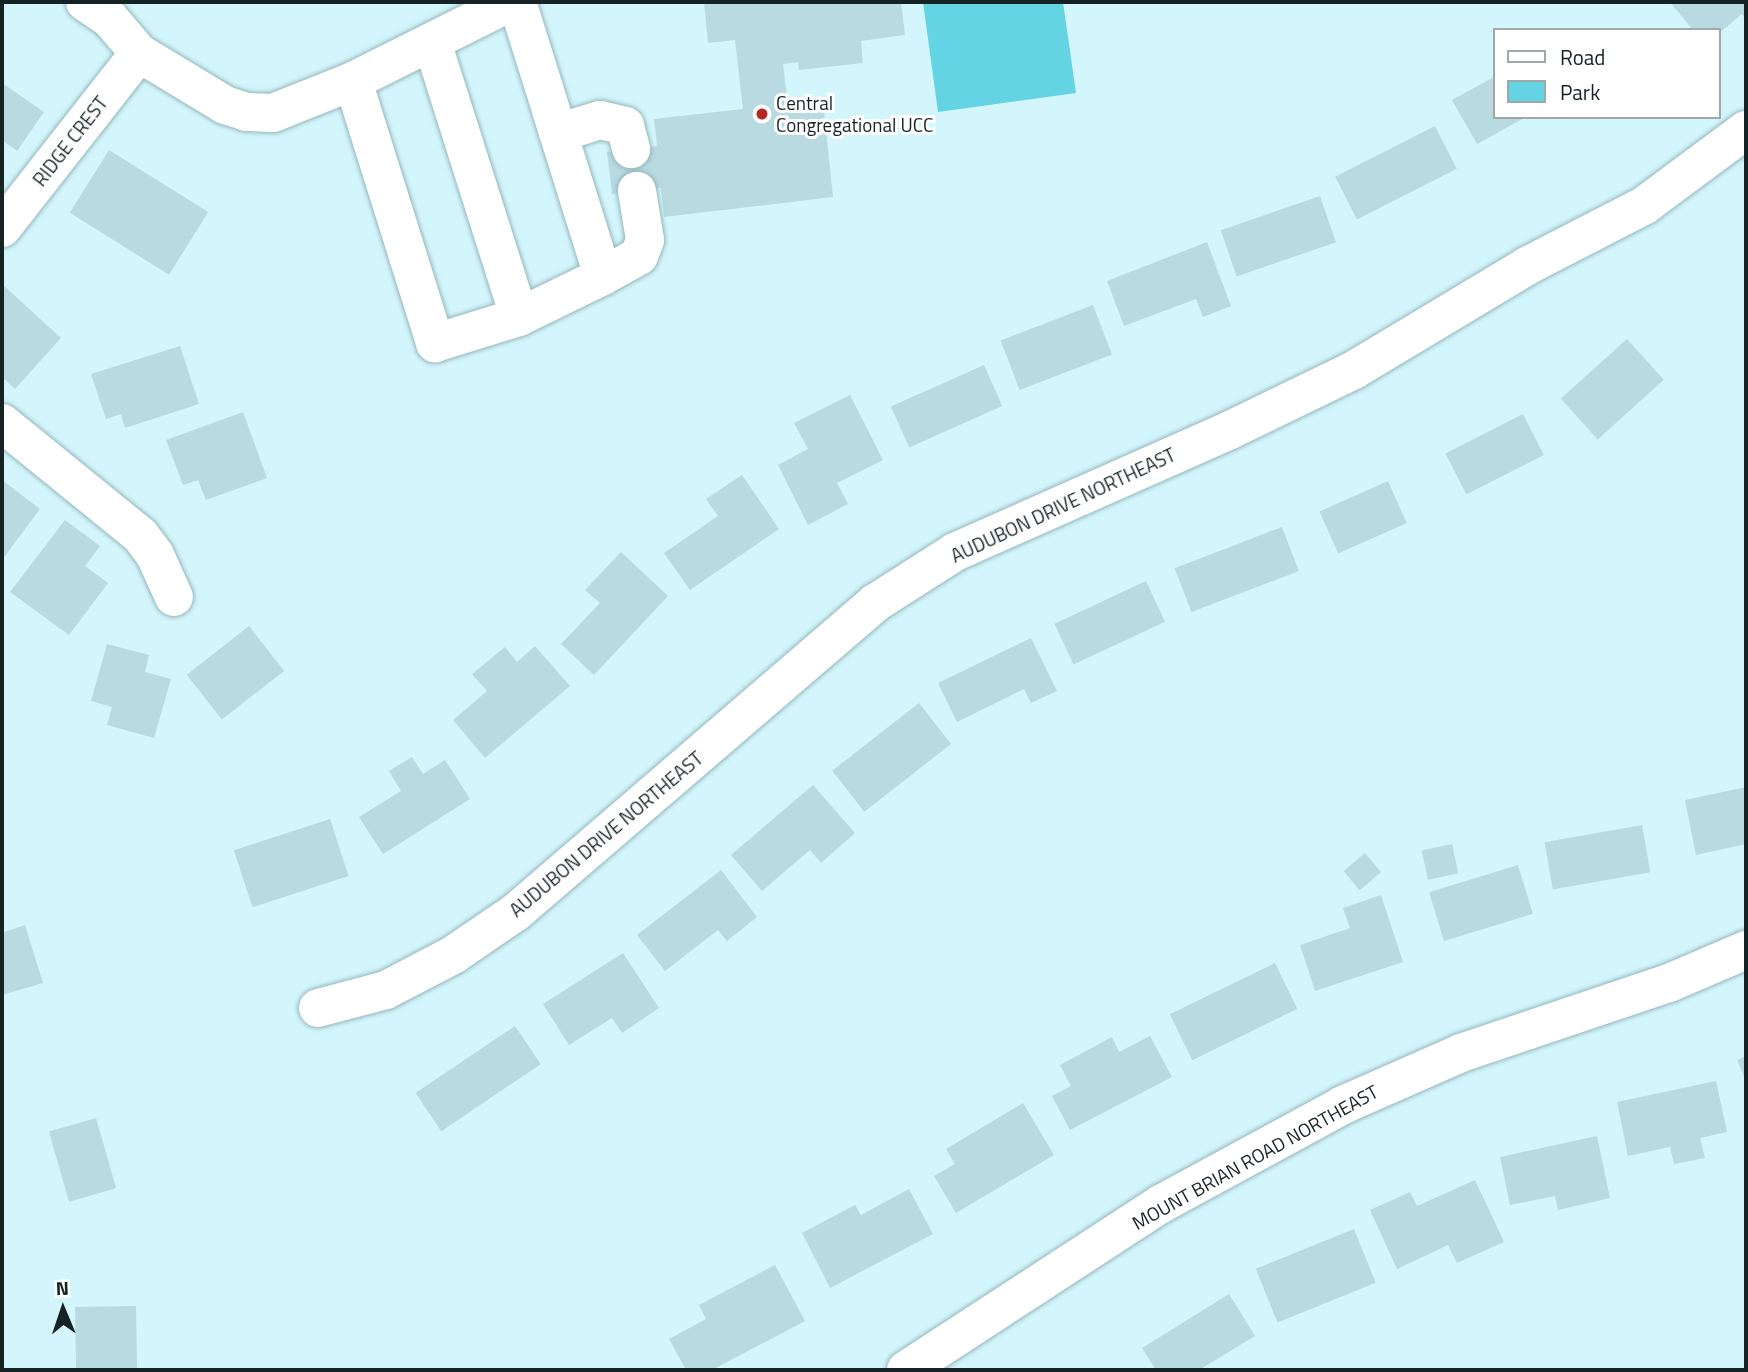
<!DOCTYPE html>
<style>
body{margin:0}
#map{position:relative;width:1748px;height:1372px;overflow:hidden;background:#d3f6fc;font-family:"Titillium Web",sans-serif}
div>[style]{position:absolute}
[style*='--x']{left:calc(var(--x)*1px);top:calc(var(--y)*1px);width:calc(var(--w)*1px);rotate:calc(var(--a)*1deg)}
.green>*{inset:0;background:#64d3e3}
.building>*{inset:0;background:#b8dae0;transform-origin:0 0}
.roads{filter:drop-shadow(0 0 2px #95b6bc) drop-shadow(0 0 2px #95b6bc)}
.minor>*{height:38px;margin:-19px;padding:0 19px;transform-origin:19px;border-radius:19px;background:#fff}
.dots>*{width:19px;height:19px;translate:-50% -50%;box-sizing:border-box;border:4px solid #fff;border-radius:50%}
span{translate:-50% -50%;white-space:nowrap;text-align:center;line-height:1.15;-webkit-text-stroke:6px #fff;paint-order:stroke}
.poi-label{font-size:19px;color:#162325}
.left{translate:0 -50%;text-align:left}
.street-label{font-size:19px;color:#162325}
.frame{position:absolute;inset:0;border:4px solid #162325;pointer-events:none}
.legend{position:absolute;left:1493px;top:28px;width:228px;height:91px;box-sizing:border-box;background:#fff;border:2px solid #a2a7a8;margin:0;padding:9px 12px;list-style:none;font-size:21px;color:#162325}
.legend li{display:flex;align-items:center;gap:14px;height:35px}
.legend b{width:35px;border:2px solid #a2a7a8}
.north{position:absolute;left:28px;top:1274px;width:70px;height:70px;-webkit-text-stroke:5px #fff;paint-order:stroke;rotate:358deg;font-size:19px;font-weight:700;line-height:28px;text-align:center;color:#162325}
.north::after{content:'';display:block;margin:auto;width:24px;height:32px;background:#162325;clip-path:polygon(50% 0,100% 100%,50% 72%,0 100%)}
</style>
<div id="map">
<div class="green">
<i style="clip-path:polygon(923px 2px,1063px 2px,1076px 93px,938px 112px)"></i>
</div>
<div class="building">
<i style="clip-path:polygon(704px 2px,901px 2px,905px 35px,861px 41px,863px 63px,799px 70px,798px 62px,783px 64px,788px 105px,823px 101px,833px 197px,664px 217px,661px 188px,612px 194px,607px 152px,657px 146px,654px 119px,743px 109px,735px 40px,708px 43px)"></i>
<i style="clip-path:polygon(1670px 2px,1746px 2px,1746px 19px,1742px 14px,1718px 34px,1718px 30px,1693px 30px)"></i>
<i style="clip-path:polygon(1494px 77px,1494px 117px,1526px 117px,1477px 144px,1452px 100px)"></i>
<i style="clip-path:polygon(2px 83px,44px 112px,17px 151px,2px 140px)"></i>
<i style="left:1435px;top:126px;width:48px;height:112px;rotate:63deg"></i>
<i style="left:109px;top:150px;width:117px;height:74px;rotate:32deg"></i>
<i style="left:1320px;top:196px;width:49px;height:105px;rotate:71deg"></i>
<i style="clip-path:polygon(1207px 242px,1231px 306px,1203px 317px,1196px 299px,1124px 326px,1107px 281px)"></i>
<i style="clip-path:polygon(2px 284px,61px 338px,15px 389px,2px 377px)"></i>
<i style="left:1093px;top:305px;width:53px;height:99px;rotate:69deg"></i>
<i style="left:1627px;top:339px;width:55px;height:89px;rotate:48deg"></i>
<i style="clip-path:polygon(180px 346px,199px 404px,125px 428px,121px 414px,106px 419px,91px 374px)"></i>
<i style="left:984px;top:365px;width:45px;height:102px;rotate:66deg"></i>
<i style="clip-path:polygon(850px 395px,883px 460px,837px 483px,848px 504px,808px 525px,778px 465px,808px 449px,794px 423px)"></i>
<i style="clip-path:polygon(243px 412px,267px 478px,206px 500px,198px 480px,183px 485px,166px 440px)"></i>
<i style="left:1523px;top:414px;width:46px;height:87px;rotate:63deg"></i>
<i style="clip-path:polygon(742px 475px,779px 529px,690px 590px,664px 553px,718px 516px,706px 499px)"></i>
<i style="clip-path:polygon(2px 480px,40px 509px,2px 560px)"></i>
<i style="left:1388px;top:481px;width:46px;height:75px;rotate:66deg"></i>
<i style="clip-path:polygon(65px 520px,100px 546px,85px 566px,108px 583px,69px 635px,10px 592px)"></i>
<i style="left:1282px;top:527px;width:47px;height:115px;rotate:69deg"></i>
<i style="clip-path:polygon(621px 552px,668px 596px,594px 675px,561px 644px,600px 603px,585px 590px)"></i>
<i style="left:1146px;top:581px;width:45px;height:101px;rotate:65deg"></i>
<i style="left:249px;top:626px;width:57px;height:79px;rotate:52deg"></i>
<i style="clip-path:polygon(1031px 638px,1057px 691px,1031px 703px,1024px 689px,957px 722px,938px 683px)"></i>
<i style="clip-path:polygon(107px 644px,149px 655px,145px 672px,171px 679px,154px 738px,107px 725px,112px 707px,91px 701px)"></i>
<i style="clip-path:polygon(535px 646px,570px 686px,485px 758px,453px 720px,487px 691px,472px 674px,505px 647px,517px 662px)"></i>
<i style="left:919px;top:703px;width:52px;height:110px;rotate:52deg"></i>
<i style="clip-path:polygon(412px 757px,423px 774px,445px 760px,470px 799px,383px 854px,359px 817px,401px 791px,389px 771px)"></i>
<i style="clip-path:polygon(813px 785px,855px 833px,821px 863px,810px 850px,762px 891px,731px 855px)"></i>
<i style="clip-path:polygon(1746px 787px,1746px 844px,1696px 855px,1685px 800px)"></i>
<i style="left:330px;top:819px;width:60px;height:101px;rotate:72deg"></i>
<i style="left:1642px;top:825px;width:48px;height:99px;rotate:80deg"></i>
<i style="left:1452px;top:844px;width:30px;height:31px;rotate:78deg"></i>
<i style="left:1365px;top:853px;width:25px;height:28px;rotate:50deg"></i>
<i style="left:1518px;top:865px;width:51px;height:93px;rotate:73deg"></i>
<i style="clip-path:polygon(721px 870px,757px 917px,727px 941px,718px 930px,665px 971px,637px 935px)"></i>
<i style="clip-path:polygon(1381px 895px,1403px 962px,1315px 991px,1300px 945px,1350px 928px,1343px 908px)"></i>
<i style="clip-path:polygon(25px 925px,43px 983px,2px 995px,2px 933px)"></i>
<i style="clip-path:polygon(623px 953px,659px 1008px,622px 1033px,612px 1018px,569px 1045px,543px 1004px)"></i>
<i style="left:1275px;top:963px;width:51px;height:117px;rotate:64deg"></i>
<i style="left:515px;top:1026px;width:46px;height:120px;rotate:56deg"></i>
<i style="clip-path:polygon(1150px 1036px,1172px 1077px,1070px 1130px,1052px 1096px,1071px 1086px,1060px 1065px,1112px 1037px,1119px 1052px)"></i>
<i style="clip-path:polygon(1746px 1056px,1746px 1081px,1737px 1060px)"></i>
<i style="clip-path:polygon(1716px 1081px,1727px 1132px,1700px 1138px,1705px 1158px,1674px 1164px,1670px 1147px,1628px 1156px,1617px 1102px)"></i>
<i style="clip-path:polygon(1023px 1103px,1054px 1155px,956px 1213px,934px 1176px,955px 1164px,946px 1149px)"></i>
<i style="left:96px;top:1118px;width:73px;height:49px;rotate:74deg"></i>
<i style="clip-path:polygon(1597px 1136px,1610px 1198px,1558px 1210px,1555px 1196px,1510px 1205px,1500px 1157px)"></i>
<i style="clip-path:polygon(1475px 1180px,1504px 1242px,1457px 1263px,1448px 1245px,1397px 1269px,1370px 1210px,1410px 1192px,1417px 1206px)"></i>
<i style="clip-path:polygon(909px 1189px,933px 1234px,830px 1288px,802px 1233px,855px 1205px,861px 1215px)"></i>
<i style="left:1354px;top:1229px;width:58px;height:106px;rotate:68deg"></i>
<i style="clip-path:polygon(775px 1265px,805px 1321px,712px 1370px,686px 1370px,669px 1339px,706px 1319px,699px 1305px)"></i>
<i style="clip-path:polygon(1229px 1294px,1255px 1336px,1199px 1370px,1156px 1370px,1142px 1348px)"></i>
<i style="left:136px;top:1306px;width:63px;height:61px;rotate:89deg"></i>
</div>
<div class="roads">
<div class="minor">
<i style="--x:85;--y:2;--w:30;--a:34"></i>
<i style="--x:110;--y:19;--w:45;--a:49.5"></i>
<i style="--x:139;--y:53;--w:100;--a:31.2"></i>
<i style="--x:225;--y:105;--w:22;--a:18"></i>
<i style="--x:246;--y:112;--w:27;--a:2"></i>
<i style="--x:273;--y:113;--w:86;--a:-21.8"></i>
<i style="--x:353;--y:81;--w:177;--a:-26.6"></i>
<i style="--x:432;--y:42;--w:288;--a:72.4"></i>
<i style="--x:519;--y:317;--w:93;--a:-26"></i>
<i style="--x:603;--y:276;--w:287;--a:-107.4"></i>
<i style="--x:353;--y:81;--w:275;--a:72.6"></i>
<i style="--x:435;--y:343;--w:88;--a:-17.2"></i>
<i style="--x:558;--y:133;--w:44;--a:-17.2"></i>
<i style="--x:600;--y:120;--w:26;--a:13"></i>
<i style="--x:625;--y:126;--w:24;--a:75"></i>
<i style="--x:2;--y:228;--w:222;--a:-51.9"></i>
<i style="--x:603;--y:276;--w:41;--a:-29.1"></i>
<i style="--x:639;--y:256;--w:17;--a:-69"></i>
<i style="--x:645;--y:240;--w:50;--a:-99.3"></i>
<i style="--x:2;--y:423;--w:178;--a:39.1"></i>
<i style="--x:140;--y:535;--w:25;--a:53"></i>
<i style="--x:155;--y:555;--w:46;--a:65.7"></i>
<i style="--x:318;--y:1008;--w:70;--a:-14.8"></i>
<i style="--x:386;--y:990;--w:76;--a:-27.6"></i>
<i style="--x:453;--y:955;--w:76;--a:-34.3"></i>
<i style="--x:516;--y:912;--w:474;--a:-40.7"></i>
<i style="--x:875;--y:603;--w:95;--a:-32.5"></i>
<i style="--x:955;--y:552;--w:301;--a:-23.9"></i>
<i style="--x:1230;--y:430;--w:138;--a:-25.8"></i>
<i style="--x:1354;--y:370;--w:202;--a:-31"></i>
<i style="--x:1527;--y:266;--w:133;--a:-27.3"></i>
<i style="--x:1645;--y:205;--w:126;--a:-36.6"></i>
<i style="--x:906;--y:1370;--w:304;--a:-33.1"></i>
<i style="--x:1161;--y:1204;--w:207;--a:-28.5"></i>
<i style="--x:1343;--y:1105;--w:129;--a:-23.8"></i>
<i style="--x:1461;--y:1053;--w:219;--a:-18.6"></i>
<i style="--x:1669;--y:983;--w:84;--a:-23.2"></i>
</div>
</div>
<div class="dots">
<i style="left:762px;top:114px;background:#b5261f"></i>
</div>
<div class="poi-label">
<span class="left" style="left:776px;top:114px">Central<br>Congregational UCC</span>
</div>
<div class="street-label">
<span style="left:70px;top:141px;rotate:-52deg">RIDGE CREST</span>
<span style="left:1063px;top:505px;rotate:-25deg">AUDUBON DRIVE NORTHEAST</span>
<span style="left:606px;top:834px;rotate:-40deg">AUDUBON DRIVE NORTHEAST</span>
<span style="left:1255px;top:1157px;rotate:-29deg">MOUNT BRIAN ROAD NORTHEAST</span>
</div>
<div class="frame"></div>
<ul class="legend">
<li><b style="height:9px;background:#fff"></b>Road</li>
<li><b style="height:19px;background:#64d3e3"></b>Park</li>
</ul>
<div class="north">N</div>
</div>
